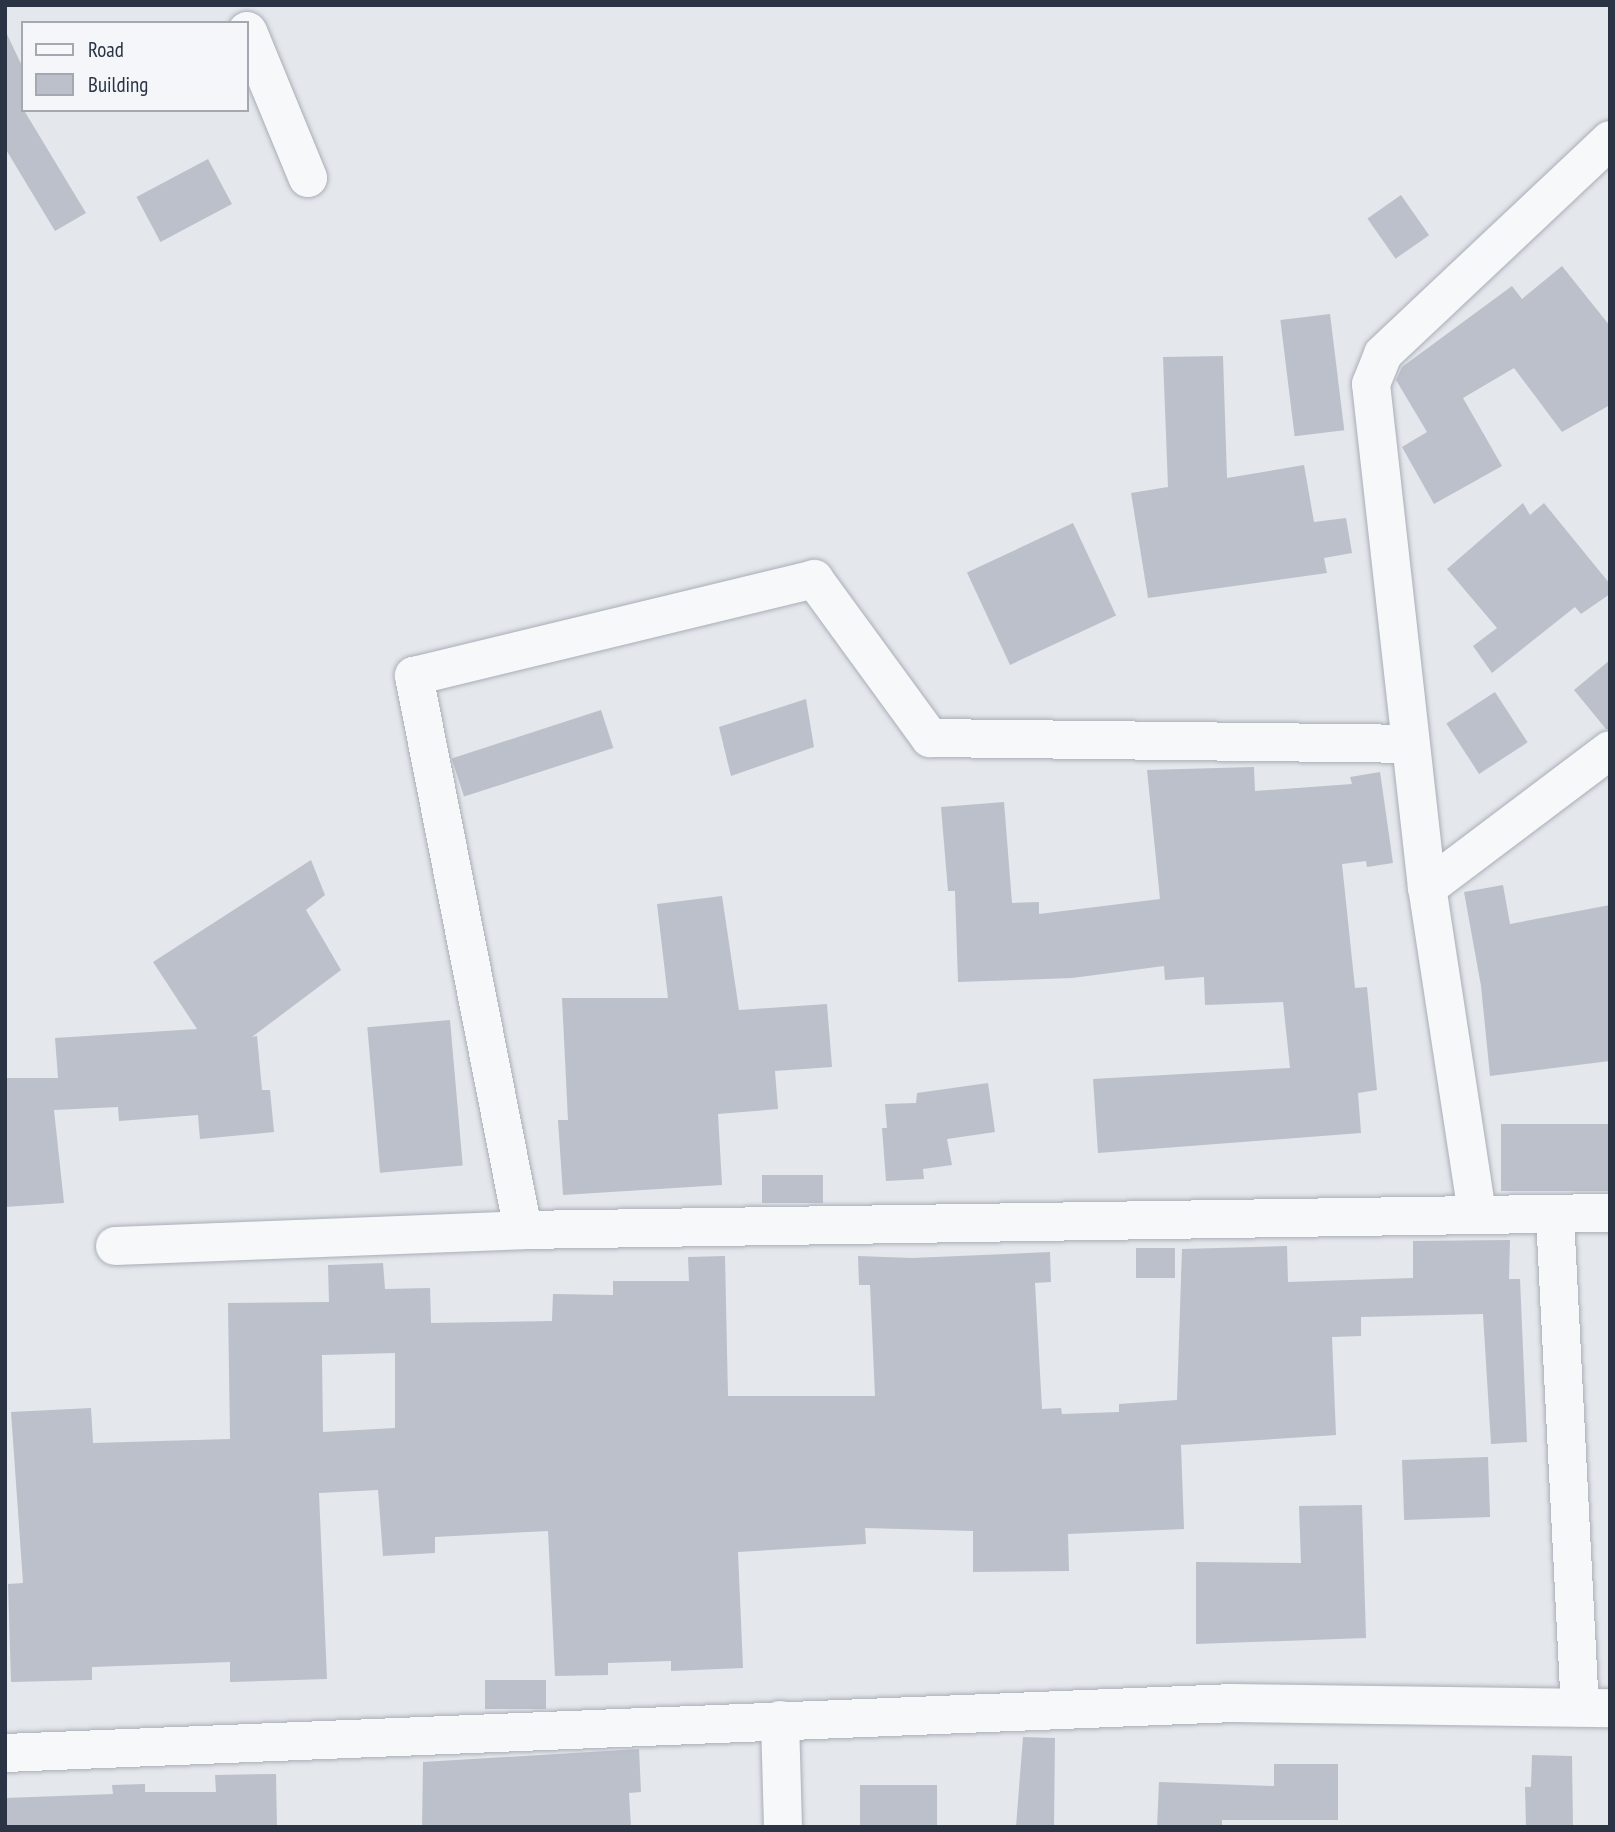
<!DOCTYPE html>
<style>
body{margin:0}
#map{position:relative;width:1615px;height:1832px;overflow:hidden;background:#e4e7ec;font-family:"PT Sans Narrow",sans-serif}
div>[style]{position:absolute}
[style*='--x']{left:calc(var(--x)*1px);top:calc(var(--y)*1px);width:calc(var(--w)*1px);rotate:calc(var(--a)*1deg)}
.building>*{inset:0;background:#bbc0ca;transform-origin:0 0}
.roads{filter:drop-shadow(0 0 2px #a9aeb7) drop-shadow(0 0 2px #a9aeb7)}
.minor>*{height:38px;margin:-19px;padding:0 19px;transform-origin:19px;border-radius:19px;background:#f7f8fa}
span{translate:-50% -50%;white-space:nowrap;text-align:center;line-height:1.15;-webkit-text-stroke:5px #f4f6f9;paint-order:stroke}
.frame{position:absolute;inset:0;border:7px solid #2b3445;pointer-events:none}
.legend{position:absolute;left:21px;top:21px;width:228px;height:91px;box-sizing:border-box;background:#f4f6f9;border:2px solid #a4a8b1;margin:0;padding:9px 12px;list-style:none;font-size:21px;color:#2b3445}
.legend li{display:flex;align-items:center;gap:14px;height:35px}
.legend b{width:35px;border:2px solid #a4a8b1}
</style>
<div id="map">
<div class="building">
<i style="clip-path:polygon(5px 30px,23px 68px,23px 110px,30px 110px,25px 112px,86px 213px,55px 231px,5px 148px)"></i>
<i style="left:208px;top:159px;width:51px;height:81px;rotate:62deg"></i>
<i style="left:1401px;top:195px;width:49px;height:41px;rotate:55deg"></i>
<i style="clip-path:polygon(1562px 266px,1610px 326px,1610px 405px,1562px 432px,1514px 368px,1463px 398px,1502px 466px,1434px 504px,1402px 447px,1427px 432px,1396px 380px,1402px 367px,1512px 286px,1522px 299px)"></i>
<i style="left:1330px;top:314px;width:117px;height:50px;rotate:83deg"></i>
<i style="clip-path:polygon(1223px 356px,1227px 478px,1304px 465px,1314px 522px,1346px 518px,1352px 553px,1324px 558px,1327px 573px,1148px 598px,1131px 493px,1168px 487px,1163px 357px)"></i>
<i style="clip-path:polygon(1523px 503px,1530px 515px,1544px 503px,1610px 584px,1610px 594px,1581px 614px,1575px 607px,1492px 673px,1473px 646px,1497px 628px,1447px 569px)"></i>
<i style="left:1073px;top:523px;width:102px;height:117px;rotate:65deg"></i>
<i style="clip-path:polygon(1610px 660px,1610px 729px,1606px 729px,1574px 690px)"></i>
<i style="left:1495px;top:692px;width:60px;height:58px;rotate:57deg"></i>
<i style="clip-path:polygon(806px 699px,814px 747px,731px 776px,719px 727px)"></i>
<i style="left:601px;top:710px;width:40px;height:157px;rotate:72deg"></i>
<i style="clip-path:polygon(1254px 767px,1255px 791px,1352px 784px,1350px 777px,1380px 772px,1393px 863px,1367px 867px,1366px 861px,1342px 864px,1355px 988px,1367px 987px,1377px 1090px,1358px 1093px,1361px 1133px,1098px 1153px,1093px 1079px,1290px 1068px,1283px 1002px,1205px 1005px,1204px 977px,1165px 980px,1164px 966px,1072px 978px,958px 982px,955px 891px,948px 891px,941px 807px,1004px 802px,1012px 903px,1039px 902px,1039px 914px,1160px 899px,1147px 770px)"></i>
<i style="clip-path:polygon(311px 860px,325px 895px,306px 910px,341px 970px,252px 1037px,257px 1036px,262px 1090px,270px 1090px,274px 1132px,200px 1139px,198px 1115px,119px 1121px,118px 1107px,54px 1110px,64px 1203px,5px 1207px,5px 1078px,58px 1078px,55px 1038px,197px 1029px,153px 962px)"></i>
<i style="clip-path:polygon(1503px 885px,1510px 924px,1610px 905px,1610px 1061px,1490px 1076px,1481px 986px,1464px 892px)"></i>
<i style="clip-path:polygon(722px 896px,739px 1010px,827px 1004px,832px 1067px,775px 1071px,778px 1109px,718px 1114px,722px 1185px,563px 1195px,558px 1120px,568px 1120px,562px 998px,668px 998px,657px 904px)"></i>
<i style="left:450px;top:1020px;width:146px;height:83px;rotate:85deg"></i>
<i style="clip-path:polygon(988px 1083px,995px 1132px,947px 1139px,952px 1165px,923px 1169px,924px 1179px,886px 1181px,882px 1128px,887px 1128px,885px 1104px,916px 1103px,917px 1093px)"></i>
<i style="left:1610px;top:1124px;width:67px;height:109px;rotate:90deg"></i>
<i style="left:823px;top:1175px;width:28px;height:61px;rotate:90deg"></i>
<i style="clip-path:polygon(evenodd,1510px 1240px,1509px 1279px,1520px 1279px,1527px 1442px,1491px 1444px,1483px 1314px,1361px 1317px,1361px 1336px,1332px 1337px,1336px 1435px,1181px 1445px,1184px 1529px,1068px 1534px,1069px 1571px,973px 1572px,973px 1531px,865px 1528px,866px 1544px,738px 1552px,743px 1668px,671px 1671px,671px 1661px,608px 1663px,608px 1675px,555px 1676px,548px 1531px,435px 1537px,435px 1553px,383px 1556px,378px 1490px,319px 1493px,327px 1679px,230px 1682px,230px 1662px,92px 1667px,92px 1680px,11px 1682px,8px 1584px,23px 1583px,11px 1412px,91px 1408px,93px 1443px,230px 1439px,228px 1303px,329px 1302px,328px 1265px,383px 1263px,385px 1289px,430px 1288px,431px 1323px,552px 1321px,553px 1294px,613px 1295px,613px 1281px,689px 1281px,688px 1257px,725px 1256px,728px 1396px,875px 1396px,870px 1285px,859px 1285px,858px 1256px,912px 1258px,1050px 1252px,1051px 1282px,1035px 1283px,1042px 1409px,1061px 1408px,1062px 1414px,1119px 1412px,1119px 1404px,1177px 1400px,1182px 1249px,1287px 1246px,1288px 1282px,1413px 1278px,1413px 1241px,1510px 1240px,395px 1353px,395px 1428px,323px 1432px,322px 1355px,395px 1353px)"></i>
<i style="left:1175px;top:1248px;width:30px;height:39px;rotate:90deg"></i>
<i style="left:1488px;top:1457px;width:60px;height:86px;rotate:88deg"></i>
<i style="clip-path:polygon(1362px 1505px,1366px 1638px,1196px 1644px,1196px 1562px,1301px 1563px,1299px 1506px)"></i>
<i style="left:546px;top:1680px;width:29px;height:61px;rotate:90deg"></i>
<i style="clip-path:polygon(1023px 1737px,1055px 1738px,1054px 1827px,1016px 1827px)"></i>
<i style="clip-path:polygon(639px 1749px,641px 1792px,629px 1793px,631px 1827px,422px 1827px,423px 1762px)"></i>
<i style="clip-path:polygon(1532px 1755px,1572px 1756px,1573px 1827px,1526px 1827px,1525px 1787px,1531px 1787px)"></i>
<i style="clip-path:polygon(1274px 1764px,1338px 1764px,1338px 1820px,1222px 1820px,1222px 1827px,1157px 1827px,1159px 1782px,1274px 1786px)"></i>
<i style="clip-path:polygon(276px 1774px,277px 1827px,5px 1827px,5px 1798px,113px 1794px,112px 1785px,145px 1784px,145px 1792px,216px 1792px,215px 1775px)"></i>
<i style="left:860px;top:1785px;width:77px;height:42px"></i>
</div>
<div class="roads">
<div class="minor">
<i style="--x:247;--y:31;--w:159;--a:67.5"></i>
<i style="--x:308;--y:178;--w:158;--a:-112.3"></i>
<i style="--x:1427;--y:888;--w:229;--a:-37"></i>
<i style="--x:1477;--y:1213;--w:329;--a:-98.7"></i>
<i style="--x:1427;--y:888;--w:507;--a:-96.34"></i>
<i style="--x:1371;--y:384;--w:32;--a:-68"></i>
<i style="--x:1383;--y:354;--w:312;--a:-43.3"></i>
<i style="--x:1555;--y:1216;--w:492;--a:87.1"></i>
<i style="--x:523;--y:1230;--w:565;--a:-101.13"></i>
<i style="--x:414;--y:676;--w:412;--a:-13.6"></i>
<i style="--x:814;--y:579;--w:197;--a:53.9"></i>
<i style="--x:930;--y:738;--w:480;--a:0.7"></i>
<i style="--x:115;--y:1246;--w:408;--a:-2.2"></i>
<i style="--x:523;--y:1230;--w:1087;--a:-0.9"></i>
<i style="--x:780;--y:1720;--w:107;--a:88.4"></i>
<i style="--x:5;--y:1753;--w:1229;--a:-2.33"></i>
<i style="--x:1233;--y:1703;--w:377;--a:0.8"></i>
</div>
</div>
<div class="frame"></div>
<ul class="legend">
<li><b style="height:9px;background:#f7f8fa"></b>Road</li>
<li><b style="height:19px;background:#bbc0ca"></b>Building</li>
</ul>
</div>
